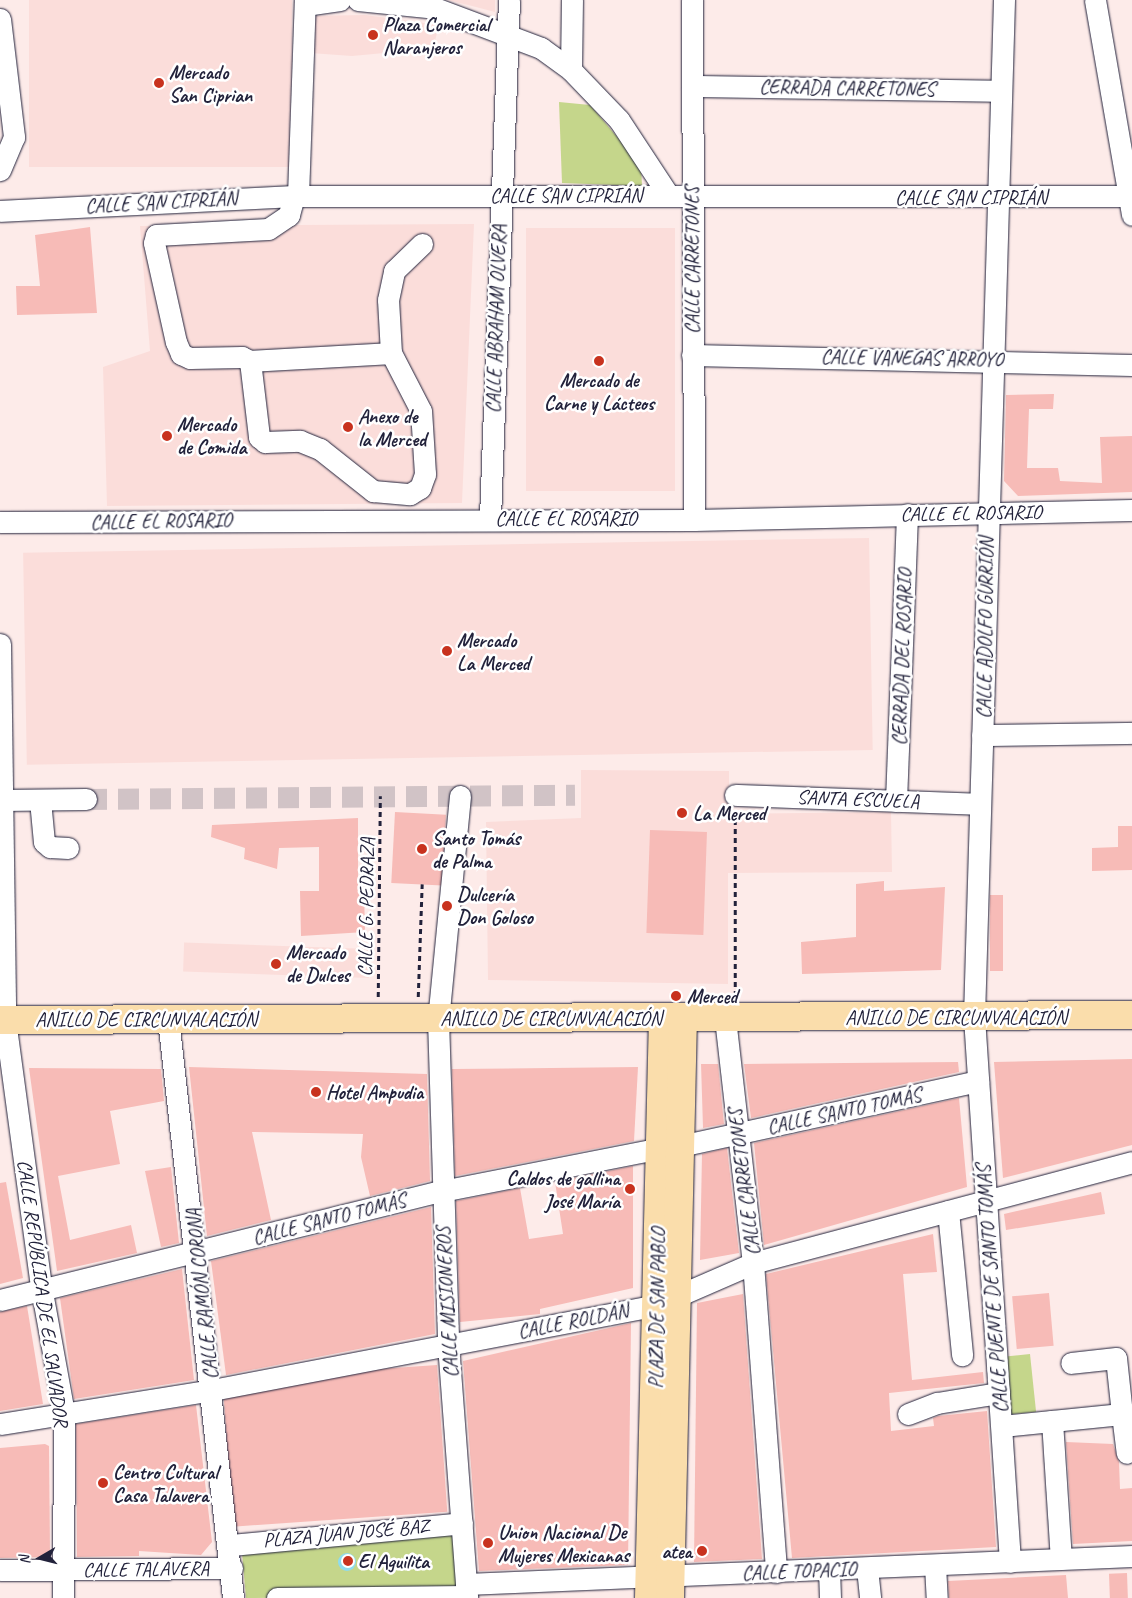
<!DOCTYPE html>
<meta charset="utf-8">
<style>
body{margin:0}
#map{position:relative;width:1132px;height:1598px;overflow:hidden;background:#fdebe9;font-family:Caveat,sans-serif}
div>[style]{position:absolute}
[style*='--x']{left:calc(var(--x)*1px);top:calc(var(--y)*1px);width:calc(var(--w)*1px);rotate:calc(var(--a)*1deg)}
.built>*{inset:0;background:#fbddda;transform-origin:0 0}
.green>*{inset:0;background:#c5d68b;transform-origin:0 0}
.water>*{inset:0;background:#8fdcee}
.round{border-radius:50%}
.building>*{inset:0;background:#f7bbb7;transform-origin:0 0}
.minor-tunnel>*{height:21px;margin-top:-10.5px;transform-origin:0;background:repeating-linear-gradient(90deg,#d1c3c6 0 21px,transparent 0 32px)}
.path>*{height:2.5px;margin-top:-1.25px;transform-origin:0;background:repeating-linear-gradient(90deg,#22223b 0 5px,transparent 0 9px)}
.roads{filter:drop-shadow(0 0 1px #22223b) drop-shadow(0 0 1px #22223b)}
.minor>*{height:21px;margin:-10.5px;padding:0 10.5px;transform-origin:10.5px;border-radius:10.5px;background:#fff}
.major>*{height:28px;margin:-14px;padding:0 14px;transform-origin:14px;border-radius:14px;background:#faddab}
.dots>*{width:14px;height:14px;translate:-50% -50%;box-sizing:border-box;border:2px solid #fff;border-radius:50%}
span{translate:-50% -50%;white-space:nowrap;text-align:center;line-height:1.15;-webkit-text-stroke:5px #fff;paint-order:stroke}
.poi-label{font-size:20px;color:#22223b;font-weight:700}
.left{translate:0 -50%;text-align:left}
.right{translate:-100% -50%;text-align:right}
.street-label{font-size:20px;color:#22223b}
.north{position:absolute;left:15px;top:1533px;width:50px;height:50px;-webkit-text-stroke:4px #fff;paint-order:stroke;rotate:262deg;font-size:14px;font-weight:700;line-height:20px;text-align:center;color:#22223b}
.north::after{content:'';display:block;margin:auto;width:18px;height:22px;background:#22223b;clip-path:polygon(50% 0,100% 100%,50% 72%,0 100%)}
</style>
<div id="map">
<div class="built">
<i style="left:29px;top:0;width:263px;height:167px"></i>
<i style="clip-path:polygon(448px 0,495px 0,495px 12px,476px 7px)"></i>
<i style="clip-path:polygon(365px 15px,439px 25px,434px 45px,397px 44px,395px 52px,352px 56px,310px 53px,310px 16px)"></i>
<i style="clip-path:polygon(474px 224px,462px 503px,107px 506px,103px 367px,150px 351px,140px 226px)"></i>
<i style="left:675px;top:228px;width:263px;height:149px;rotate:90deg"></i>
<i style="left:869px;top:538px;width:212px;height:846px;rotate:89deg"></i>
<i style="clip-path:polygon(581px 770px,729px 771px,729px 814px,891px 812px,892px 872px,728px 873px,728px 984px,488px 980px,486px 822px,581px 818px)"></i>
<i style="left:370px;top:949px;width:29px;height:186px;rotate:92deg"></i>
</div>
<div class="green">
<i style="clip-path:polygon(559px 102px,590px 105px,641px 165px,642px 186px,562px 183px)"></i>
<i style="left:1030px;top:1354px;width:58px;height:29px;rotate:84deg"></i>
<i style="clip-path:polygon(457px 1523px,460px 1596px,246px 1598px,241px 1542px)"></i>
</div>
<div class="water">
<i class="round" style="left:338px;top:1553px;width:18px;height:18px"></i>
</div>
<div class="building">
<i style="clip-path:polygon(90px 227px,97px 313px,17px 315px,16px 286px,40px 286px,35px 235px)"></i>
<i style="clip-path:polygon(1054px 394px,1053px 409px,1029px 409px,1027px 468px,1058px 468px,1060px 481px,1102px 483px,1100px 437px,1132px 436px,1132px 492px,1018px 496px,1004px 481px,1006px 395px)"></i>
<i style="left:395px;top:812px;width:51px;height:71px;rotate:3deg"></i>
<i style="clip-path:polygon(358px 818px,358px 889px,364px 890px,365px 932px,301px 936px,300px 891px,319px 891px,319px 847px,279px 848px,277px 869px,244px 859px,245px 848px,211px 837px,212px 825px)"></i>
<i style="clip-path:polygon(1118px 826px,1132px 826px,1132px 870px,1092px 871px,1092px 848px,1118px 847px)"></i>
<i style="left:650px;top:830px;width:57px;height:103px;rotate:2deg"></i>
<i style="clip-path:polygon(884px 881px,884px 891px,945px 887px,941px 970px,802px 974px,801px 942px,856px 937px,856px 884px)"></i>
<i style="left:990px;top:895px;width:13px;height:76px"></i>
<i style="clip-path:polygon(1132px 1059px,1132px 1145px,1003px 1178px,994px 1062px)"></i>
<i style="clip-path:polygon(958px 1062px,959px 1072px,751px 1118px,744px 1064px)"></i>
<i style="clip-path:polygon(701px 1064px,718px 1064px,724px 1124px,703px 1128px)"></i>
<i style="clip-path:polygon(189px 1067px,427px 1074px,430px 1181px,370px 1196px,361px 1157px,363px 1134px,252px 1132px,271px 1220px,207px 1236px)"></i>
<i style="clip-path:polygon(638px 1067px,634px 1141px,455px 1176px,452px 1069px)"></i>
<i style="clip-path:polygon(29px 1068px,161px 1069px,164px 1101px,110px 1111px,120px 1164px,58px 1176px,70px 1240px,131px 1225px,137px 1253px,57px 1271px)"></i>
<i style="clip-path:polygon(959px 1098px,967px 1187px,764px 1245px,754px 1143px)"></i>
<i style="clip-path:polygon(727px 1148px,739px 1253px,700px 1260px,702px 1154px)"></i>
<i style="clip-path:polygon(633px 1166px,633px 1288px,540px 1309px,540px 1314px,460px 1322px,456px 1201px,520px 1188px,529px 1239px,563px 1234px,555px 1182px)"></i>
<i style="clip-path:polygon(171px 1167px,179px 1243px,161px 1247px,145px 1171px)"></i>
<i style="clip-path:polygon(6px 1182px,23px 1278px,0 1284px,0 1183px)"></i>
<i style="clip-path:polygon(1101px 1192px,1105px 1214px,1006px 1230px,1004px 1214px)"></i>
<i style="clip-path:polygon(431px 1207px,435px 1334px,226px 1375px,211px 1261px)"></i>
<i style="clip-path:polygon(933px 1234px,937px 1272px,903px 1274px,912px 1380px,983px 1372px,984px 1383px,889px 1393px,891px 1431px,934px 1426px,933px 1418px,938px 1416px,987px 1411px,996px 1547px,792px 1558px,766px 1274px)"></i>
<i style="clip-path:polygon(182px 1269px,194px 1380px,74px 1399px,60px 1298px)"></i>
<i style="left:1049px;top:1293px;width:53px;height:37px;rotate:85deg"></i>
<i style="clip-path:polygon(743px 1294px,762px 1559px,694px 1562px,697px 1303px)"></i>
<i style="clip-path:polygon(27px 1306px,43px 1404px,0 1411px,0 1312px)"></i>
<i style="clip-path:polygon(631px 1323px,628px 1565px,479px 1571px,463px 1361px)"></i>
<i style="left:437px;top:1365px;width:147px;height:215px;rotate:86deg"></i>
<i style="clip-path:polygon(196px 1405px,212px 1542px,201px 1555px,139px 1551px,139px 1556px,77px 1557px,76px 1424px)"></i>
<i style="clip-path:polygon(1066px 1442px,1113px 1444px,1119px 1462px,1120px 1489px,1132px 1488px,1132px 1541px,1073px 1544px)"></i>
<i style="clip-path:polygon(45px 1444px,49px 1446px,50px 1557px,0 1558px,0 1448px)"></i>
<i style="left:1127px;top:1573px;width:25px;height:18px;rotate:88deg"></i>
<i style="clip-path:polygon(1066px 1575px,1068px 1598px,949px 1598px,948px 1581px)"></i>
</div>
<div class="minor-tunnel">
<i style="--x:86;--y:799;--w:489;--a:-0.5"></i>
</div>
<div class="path">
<i style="--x:735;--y:996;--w:184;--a:-90"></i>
<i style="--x:378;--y:997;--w:201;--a:-89.4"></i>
<i style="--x:418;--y:997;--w:113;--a:-88"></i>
</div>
<div class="roads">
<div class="minor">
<i style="--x:358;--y:0;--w:77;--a:5.9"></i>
<i style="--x:435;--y:8;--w:113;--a:20.7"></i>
<i style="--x:541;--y:48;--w:37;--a:36"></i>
<i style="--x:571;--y:70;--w:69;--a:46.2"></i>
<i style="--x:619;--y:120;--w:91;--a:56.7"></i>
<i style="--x:692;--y:0;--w:520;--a:89.78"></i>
<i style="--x:1004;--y:0;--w:1017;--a:91.69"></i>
<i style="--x:974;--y:1017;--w:546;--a:86.22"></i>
<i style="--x:1095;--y:0;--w:218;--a:80.2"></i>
<i style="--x:305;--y:5;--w:35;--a:-8"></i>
<i style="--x:0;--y:19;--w:119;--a:83.2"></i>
<i style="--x:14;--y:137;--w:36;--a:113"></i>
<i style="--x:571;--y:70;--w:70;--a:-89.2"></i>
<i style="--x:692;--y:86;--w:309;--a:0.9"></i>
<i style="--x:294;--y:196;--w:20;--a:105"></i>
<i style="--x:289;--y:215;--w:25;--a:146"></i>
<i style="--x:268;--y:229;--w:112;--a:176.9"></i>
<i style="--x:156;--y:235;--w:8;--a:104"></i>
<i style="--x:154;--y:243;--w:101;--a:77.5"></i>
<i style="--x:176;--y:342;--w:13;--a:67"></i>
<i style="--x:181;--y:354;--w:10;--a:24"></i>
<i style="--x:190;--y:358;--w:52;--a:-1.1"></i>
<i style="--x:242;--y:357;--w:9;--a:27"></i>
<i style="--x:250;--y:361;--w:77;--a:83.2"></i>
<i style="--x:259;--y:437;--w:8;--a:40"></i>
<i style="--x:265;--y:442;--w:35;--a:-2"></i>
<i style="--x:300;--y:441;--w:22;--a:22"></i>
<i style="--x:320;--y:449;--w:68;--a:38.4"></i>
<i style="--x:373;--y:491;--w:37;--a:5"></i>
<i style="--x:410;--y:494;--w:12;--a:-31"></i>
<i style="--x:420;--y:488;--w:15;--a:-70"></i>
<i style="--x:425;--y:474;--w:63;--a:-93.6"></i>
<i style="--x:421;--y:411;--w:65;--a:-117.3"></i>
<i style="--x:391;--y:353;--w:53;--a:-93.2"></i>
<i style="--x:388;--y:300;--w:30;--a:-78"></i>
<i style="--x:394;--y:271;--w:39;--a:-44"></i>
<i style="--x:298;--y:196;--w:196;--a:-88"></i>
<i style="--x:0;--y:211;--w:294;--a:-2.9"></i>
<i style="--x:294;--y:196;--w:838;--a:0"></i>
<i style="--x:692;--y:355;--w:440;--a:1.3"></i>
<i style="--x:250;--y:361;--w:141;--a:-3.2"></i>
<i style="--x:490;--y:518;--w:518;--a:-87.9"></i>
<i style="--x:0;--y:522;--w:694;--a:-0.17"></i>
<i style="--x:694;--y:520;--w:438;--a:-1.3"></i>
<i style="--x:0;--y:644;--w:376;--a:89.2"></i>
<i style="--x:5;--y:1020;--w:275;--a:82.3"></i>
<i style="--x:42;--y:1292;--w:123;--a:79.7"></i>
<i style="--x:64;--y:1413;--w:185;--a:90.3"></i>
<i style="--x:982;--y:735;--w:150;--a:-0.8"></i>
<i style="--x:735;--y:795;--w:245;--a:2.1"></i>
<i style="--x:460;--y:796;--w:224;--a:95.6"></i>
<i style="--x:438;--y:1019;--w:325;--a:88.2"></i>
<i style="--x:448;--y:1344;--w:255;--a:85.7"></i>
<i style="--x:2;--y:800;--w:84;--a:-0.7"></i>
<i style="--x:40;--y:800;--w:42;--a:84.6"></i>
<i style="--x:44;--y:842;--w:8;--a:40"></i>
<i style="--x:50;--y:847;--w:18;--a:3"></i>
<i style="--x:896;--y:801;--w:287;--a:-87.8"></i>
<i style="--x:725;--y:1018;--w:247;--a:83.5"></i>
<i style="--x:753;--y:1263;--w:310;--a:85.7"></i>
<i style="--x:168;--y:1019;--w:583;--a:83.59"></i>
<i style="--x:680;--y:1146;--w:305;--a:-12.3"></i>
<i style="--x:948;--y:1211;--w:145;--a:84.4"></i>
<i style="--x:0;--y:1300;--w:455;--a:-13.9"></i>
<i style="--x:442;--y:1191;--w:223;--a:-11.1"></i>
<i style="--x:908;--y:1414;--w:31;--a:-21"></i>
<i style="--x:937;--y:1403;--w:63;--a:-9.2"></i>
<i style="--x:1122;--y:1414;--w:39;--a:83"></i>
<i style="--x:1052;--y:1421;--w:70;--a:-5.7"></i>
<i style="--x:1122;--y:1414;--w:56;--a:-96.1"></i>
<i style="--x:1116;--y:1358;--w:45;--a:173.7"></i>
<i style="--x:0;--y:1424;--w:215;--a:-9.1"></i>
<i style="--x:212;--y:1390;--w:453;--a:-10.8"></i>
<i style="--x:657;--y:1305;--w:105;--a:-23.6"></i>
<i style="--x:753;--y:1263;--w:392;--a:-14.9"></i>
<i style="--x:1002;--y:1426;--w:50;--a:-5.7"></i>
<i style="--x:1052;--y:1421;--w:138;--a:86.3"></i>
<i style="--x:231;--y:1545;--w:232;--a:-5.4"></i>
<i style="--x:935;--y:1565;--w:33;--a:87"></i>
<i style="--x:867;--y:1568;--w:30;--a:84"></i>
<i style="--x:829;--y:1569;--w:29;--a:88"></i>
<i style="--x:0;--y:1570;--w:232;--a:-0.5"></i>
<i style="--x:466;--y:1584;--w:667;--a:-2.41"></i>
<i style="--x:277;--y:1598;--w:190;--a:-0.6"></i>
</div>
<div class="major">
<i style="--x:0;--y:1020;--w:1132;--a:-0.25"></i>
<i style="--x:649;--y:1598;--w:580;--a:-88.62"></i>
<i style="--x:670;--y:1598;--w:580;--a:-88.72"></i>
</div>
</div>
<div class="dots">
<i style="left:373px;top:35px;background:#c8321e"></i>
<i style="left:159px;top:83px;background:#c8321e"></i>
<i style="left:599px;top:361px;background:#c8321e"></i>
<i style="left:348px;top:427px;background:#c8321e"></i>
<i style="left:167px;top:436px;background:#c8321e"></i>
<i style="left:447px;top:651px;background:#c8321e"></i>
<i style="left:682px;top:813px;background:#c8321e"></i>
<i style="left:422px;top:849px;background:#c8321e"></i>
<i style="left:447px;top:906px;background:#c8321e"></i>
<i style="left:276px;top:964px;background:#c8321e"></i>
<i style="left:676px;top:996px;background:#c8321e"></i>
<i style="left:316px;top:1092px;background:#c8321e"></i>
<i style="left:630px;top:1189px;background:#c8321e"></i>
<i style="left:103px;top:1483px;background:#c8321e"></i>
<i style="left:488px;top:1543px;background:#c8321e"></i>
<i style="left:702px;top:1551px;background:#c8321e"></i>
<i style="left:348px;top:1561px;background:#c8321e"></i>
</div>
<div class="poi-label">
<span class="left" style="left:383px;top:36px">Plaza Comercial<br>Naranjeros</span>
<span class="left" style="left:169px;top:84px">Mercado<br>San Ciprian</span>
<span style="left:599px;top:392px">Mercado de<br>Carne y Lácteos</span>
<span class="left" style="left:358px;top:428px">Anexo de<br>la Merced</span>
<span class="left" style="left:177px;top:436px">Mercado<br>de Comida</span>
<span class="left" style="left:457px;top:652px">Mercado<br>La Merced</span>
<span class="left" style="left:693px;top:813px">La Merced</span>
<span class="left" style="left:432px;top:850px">Santo Tomás<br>de Palma</span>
<span class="left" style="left:457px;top:906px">Dulcería<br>Don Goloso</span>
<span class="left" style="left:286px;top:964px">Mercado<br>de Dulces</span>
<span class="left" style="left:687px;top:996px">Merced</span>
<span class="left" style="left:326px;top:1092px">Hotel Ampudia</span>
<span class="right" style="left:620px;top:1190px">Caldos de gallina<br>José María</span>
<span class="left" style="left:113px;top:1484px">Centro Cultural<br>Casa Talavera</span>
<span class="left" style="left:498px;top:1544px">Union Nacional De<br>Mujeres Mexicanas</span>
<span class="right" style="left:692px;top:1551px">atea</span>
<span class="left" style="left:358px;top:1561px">El Aguilita</span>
</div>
<div class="street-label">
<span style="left:847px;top:88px;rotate:1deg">CERRADA CARRETONES</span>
<span style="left:566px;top:195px">CALLE SAN CIPRIÁN</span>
<span style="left:971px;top:197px">CALLE SAN CIPRIÁN</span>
<span style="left:161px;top:202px;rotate:-3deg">CALLE SAN CIPRIÁN</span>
<span style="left:692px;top:260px;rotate:-90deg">CALLE CARRETONES</span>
<span style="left:496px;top:319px;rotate:-88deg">CALLE ABRAHAM OLVERA</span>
<span style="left:912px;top:358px;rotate:1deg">CALLE VANEGAS ARROYO</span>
<span style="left:971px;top:513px;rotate:-1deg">CALLE EL ROSARIO</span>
<span style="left:566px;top:518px">CALLE EL ROSARIO</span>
<span style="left:161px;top:521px;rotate:-1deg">CALLE EL ROSARIO</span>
<span style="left:985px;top:628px;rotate:-89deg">CALLE ADOLFO GURRIÓN</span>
<span style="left:902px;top:657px;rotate:-88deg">CERRADA DEL ROSARIO</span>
<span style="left:858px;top:799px;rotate:2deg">SANTA ESCUELA</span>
<span style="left:366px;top:907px;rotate:-89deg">CALLE G. PEDRAZA</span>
<span style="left:956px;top:1017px">ANILLO DE CIRCUNVALACIÓN</span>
<span style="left:551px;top:1018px">ANILLO DE CIRCUNVALACIÓN</span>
<span style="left:146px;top:1019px">ANILLO DE CIRCUNVALACIÓN</span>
<span style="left:844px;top:1111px;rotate:-12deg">CALLE SANTO TOMÁS</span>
<span style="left:744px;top:1182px;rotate:-97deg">CALLE CARRETONES</span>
<span style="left:329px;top:1219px;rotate:-14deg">CALLE SANTO TOMÁS</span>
<span style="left:992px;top:1289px;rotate:-94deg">CALLE PUENTE DE SANTO TOMÁS</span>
<span style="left:43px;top:1293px;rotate:82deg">CALLE REPÚBLICA DE EL SALVADOR</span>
<span style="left:202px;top:1294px;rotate:-96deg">CALLE RAMÓN CORONA</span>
<span style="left:447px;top:1302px;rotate:-93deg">CALLE MISIONEROS</span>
<span style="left:657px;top:1308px;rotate:-89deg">PLAZA DE SAN PABLO</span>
<span style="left:573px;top:1321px;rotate:-11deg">CALLE ROLDÁN</span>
<span style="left:346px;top:1533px;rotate:-5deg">PLAZA JUAN JOSÉ BAZ</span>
<span style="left:146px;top:1569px;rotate:-1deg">CALLE TALAVERA</span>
<span style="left:799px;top:1571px;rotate:-2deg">CALLE TOPACIO</span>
</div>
<div class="north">N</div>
</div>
